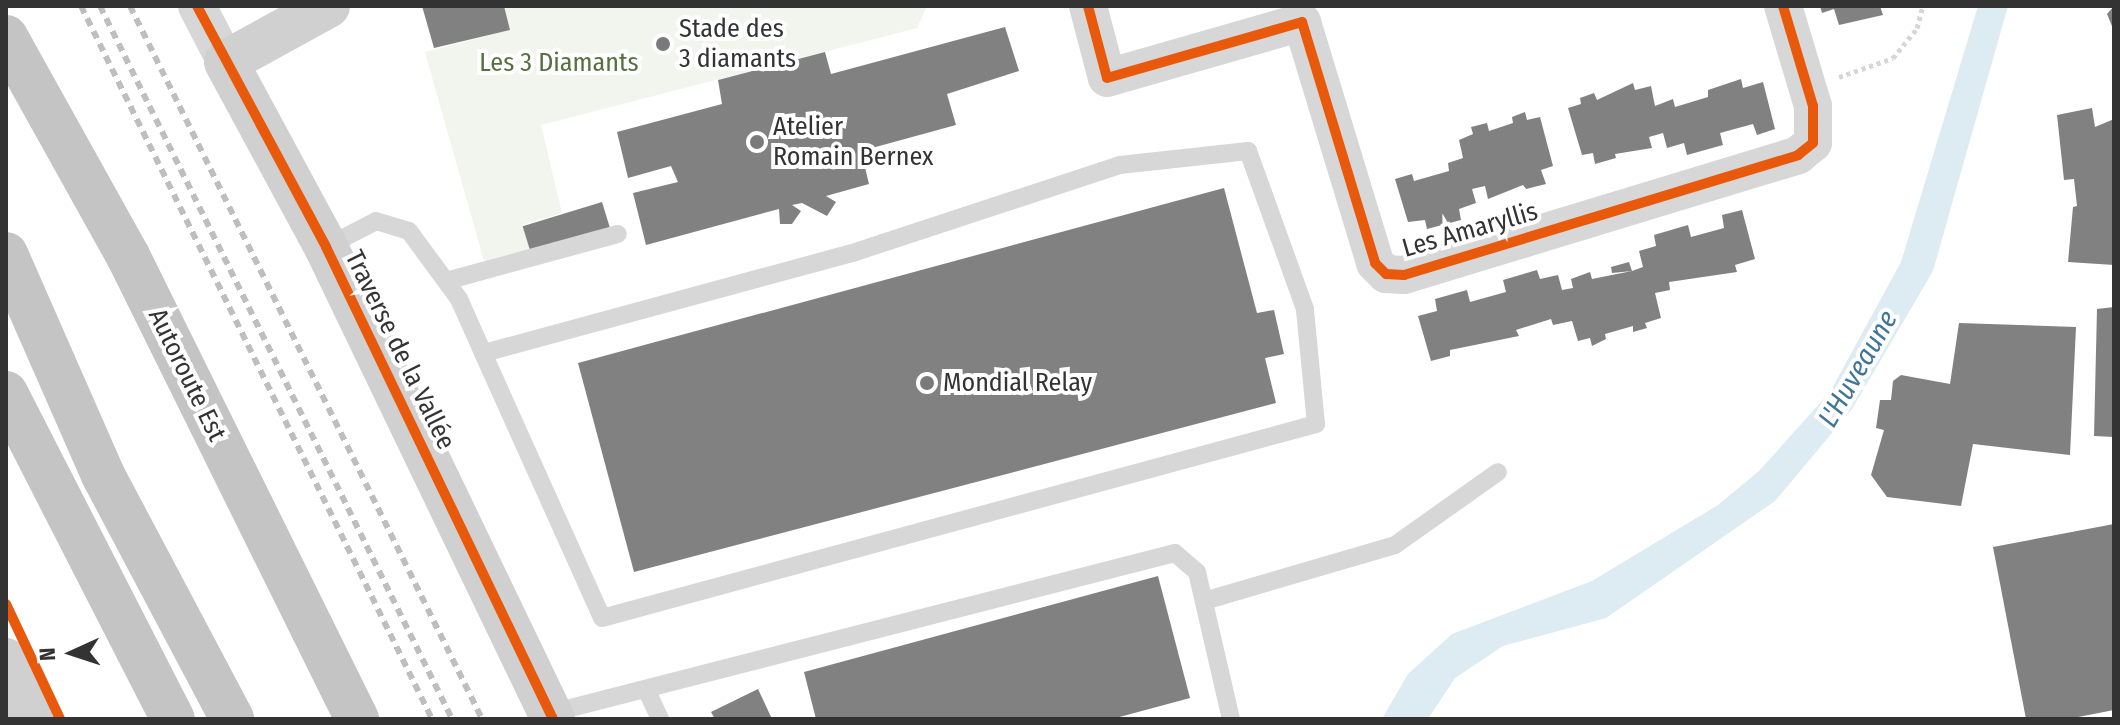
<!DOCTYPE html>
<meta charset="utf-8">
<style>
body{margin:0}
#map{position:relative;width:2120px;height:725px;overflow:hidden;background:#fff;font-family:"Fira Sans Condensed",sans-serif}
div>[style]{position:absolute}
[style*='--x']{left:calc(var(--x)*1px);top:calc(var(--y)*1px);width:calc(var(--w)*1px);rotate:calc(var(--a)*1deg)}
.green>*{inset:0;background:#f1f5ed}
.water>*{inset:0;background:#ddebf3}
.building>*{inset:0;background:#818181;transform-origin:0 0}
.path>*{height:5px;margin-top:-2.5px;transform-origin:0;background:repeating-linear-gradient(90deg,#d6d6d6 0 4px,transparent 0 8px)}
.lane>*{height:18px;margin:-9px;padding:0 9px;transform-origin:9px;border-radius:9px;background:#d7d7d7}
.street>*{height:38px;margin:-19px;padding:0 19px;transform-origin:19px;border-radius:19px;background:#d7d7d7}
.secondary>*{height:44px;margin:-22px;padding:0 22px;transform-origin:22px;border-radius:22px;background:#d0d0d0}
.highway>*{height:44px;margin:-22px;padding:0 22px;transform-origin:22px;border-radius:22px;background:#c4c4c4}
.rail>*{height:6px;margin-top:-3px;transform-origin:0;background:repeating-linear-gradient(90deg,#bebebe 0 8px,transparent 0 14px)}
.cycleway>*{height:10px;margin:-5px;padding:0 5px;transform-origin:5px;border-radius:5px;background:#e8590c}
.dots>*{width:22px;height:22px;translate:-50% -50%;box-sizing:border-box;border:4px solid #fff;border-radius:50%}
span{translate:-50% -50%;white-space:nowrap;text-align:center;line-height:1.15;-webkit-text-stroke:8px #fff;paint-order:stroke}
.poi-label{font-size:26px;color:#333}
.left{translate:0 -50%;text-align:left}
.park-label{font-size:26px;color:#56703f}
.street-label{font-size:26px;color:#333}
.water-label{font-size:28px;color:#3f7597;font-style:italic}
.frame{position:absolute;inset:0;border:8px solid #333;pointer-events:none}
.north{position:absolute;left:32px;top:613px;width:80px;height:80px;-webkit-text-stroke:6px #fff;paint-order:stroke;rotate:267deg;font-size:22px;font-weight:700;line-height:32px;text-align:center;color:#333}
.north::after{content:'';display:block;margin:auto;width:28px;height:36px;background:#333;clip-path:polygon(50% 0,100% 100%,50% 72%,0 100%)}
</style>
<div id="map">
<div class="green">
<i style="clip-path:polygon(504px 6px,927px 6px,917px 28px,541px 125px,562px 213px,522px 225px,530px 249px,484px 261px,425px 52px,510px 30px)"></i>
</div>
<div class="water">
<i style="clip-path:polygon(1978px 6px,2008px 6px,1933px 271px,1852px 409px,1775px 501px,1606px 618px,1503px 646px,1455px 678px,1428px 719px,1382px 719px,1408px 674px,1452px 634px,1592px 581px,1718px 505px,1759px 471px,1830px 392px,1901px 262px)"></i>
</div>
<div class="building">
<i style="clip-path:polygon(422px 6px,504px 6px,510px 30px,434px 48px)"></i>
<i style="clip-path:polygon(1820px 6px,1880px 6px,1883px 15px,1839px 25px,1834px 9px,1822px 13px)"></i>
<i style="clip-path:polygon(2114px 6px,2114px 31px,2107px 14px)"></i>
<i style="clip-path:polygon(1005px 27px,1019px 71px,947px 94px,956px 125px,861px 151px,869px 184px,826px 196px,836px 202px,827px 216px,802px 203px,792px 205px,801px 211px,792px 224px,780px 224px,779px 209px,646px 245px,633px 193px,678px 182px,671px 166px,628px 178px,617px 132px,722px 104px,718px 80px,825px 52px,831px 74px)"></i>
<i style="clip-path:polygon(1741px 79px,1743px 88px,1763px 82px,1775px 129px,1757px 135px,1753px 124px,1720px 133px,1723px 145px,1687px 155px,1684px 143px,1667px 148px,1663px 133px,1649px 137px,1652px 148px,1615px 154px,1616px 158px,1595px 164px,1593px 153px,1582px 155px,1568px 108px,1581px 104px,1580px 98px,1594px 93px,1597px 100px,1633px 83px,1635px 90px,1651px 86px,1655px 106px,1673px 99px,1675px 107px,1708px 97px,1708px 90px)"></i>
<i style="clip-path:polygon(2092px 108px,2095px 127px,2114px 119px,2114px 265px,2068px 262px,2073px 207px,2077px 206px,2074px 179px,2064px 180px,2057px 115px)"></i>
<i style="clip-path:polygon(1525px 112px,1527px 120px,1540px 117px,1553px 166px,1541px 170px,1546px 184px,1526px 189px,1523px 185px,1488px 199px,1485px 186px,1472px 189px,1476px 203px,1459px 209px,1461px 220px,1427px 229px,1425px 220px,1408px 222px,1395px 179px,1412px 174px,1414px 181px,1449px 171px,1448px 163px,1463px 158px,1459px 140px,1473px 134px,1471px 127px,1487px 123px,1489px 131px,1513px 123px,1512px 117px)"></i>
<i style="clip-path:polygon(1224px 188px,1257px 313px,1274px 310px,1284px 354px,1265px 358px,1276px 403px,634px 572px,578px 363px)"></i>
<i style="left:602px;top:202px;width:27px;height:83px;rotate:73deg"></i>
<i style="clip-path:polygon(1742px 210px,1755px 259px,1735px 265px,1737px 272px,1669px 282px,1670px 290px,1655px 293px,1661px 318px,1645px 323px,1647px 328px,1633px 332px,1633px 326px,1605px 334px,1606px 339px,1592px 346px,1590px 338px,1578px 341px,1572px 321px,1553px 325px,1551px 319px,1516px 330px,1519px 336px,1450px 350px,1450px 356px,1431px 361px,1418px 316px,1437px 311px,1435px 299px,1467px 290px,1470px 302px,1506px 292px,1503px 280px,1537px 270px,1540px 279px,1558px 275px,1562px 290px,1573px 288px,1571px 279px,1590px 272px,1592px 279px,1632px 271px,1612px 273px,1611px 267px,1629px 262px,1632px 271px,1643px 267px,1639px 251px,1656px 246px,1654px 235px,1688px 225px,1691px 237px,1724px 228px,1722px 215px)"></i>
<i style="clip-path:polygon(2114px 307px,2114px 437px,2094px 436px,2097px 309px)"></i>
<i style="clip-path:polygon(1959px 323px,2076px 327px,2070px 455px,1973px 444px,1961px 506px,1887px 497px,1871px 475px,1884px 430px,1876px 428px,1880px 400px,1891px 400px,1893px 381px,1901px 375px,1950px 384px)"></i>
<i style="clip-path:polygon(2114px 524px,2114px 710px,2068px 719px,2026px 719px,1993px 547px)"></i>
<i style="clip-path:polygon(1158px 576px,1190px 698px,1112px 719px,816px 719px,804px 672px)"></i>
<i style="clip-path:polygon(758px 689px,772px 719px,715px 719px,711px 712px)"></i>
</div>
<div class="path">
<i style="--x:1839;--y:77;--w:57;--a:-19.4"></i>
<i style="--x:1893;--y:58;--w:38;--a:-51"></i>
<i style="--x:1917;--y:28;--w:23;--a:-75"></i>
</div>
<div class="lane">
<i style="--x:326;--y:247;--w:56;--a:-27.5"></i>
<i style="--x:376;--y:221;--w:34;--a:17"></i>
<i style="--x:409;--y:231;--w:84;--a:53.7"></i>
<i style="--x:459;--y:299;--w:59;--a:66"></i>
<i style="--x:483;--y:353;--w:290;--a:65.8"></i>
<i style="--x:602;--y:618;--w:740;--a:-15.2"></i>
<i style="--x:1316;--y:424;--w:116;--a:-95.5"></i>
<i style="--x:1305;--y:309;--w:168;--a:-109.8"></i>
<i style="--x:1248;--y:151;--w:129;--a:173.8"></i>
<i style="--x:1120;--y:165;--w:282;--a:161.8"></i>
<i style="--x:852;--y:253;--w:382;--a:164.8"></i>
<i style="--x:446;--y:281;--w:178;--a:-15.3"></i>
<i style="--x:1204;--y:601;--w:199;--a:-16.3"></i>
<i style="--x:1395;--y:545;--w:126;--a:-35.3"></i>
<i style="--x:646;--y:689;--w:33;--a:65"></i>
<i style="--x:551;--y:713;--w:644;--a:-14.38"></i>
<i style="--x:1175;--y:553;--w:29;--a:41"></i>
<i style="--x:1197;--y:572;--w:151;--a:77"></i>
</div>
<div class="street">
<i style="--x:197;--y:6;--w:63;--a:62.6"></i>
<i style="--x:1088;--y:6;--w:74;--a:75.2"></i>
<i style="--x:1107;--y:78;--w:203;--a:-16"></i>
<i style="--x:1302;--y:22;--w:252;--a:73.1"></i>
<i style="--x:1375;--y:263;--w:16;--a:45"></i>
<i style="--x:1386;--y:274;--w:18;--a:3"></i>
<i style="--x:1404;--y:275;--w:412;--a:-16.9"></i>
<i style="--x:1798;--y:155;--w:19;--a:-39"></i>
<i style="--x:1813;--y:143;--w:37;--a:-90"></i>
<i style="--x:1813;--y:106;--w:104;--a:-106.7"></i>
</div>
<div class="secondary">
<i style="--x:328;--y:6;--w:116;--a:151.2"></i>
<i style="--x:226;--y:62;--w:210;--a:61.6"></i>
<i style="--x:326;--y:247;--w:524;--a:64.32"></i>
<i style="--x:6;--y:660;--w:65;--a:65.4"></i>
</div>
<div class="highway">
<i style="--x:6;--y:37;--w:251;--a:60.9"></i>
<i style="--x:128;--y:256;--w:517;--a:63.68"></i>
<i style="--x:6;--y:254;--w:241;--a:66.3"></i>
<i style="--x:103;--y:475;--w:276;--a:62.1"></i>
<i style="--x:6;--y:393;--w:366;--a:62.9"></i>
</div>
<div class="rail">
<i style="--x:81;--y:6;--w:795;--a:63.79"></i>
<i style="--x:100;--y:6;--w:795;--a:63.72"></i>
<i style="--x:130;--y:6;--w:795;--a:63.72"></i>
</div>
<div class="cycleway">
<i style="--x:197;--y:6;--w:273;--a:61.8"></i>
<i style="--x:326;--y:247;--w:524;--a:64.32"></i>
<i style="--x:1088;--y:6;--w:74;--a:75.2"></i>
<i style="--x:1107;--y:78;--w:203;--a:-16"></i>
<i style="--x:1302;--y:22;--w:252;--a:73.1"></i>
<i style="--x:1375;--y:263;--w:16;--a:45"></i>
<i style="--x:1386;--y:274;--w:18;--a:3"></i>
<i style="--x:1404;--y:275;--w:412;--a:-16.9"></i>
<i style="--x:1798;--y:155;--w:19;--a:-39"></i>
<i style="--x:1813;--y:143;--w:37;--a:-90"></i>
<i style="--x:1813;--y:106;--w:104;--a:-106.7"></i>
<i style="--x:6;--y:604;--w:127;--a:64.8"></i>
</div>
<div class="dots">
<i style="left:663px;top:44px;background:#7a7a7a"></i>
<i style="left:757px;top:142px;background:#7a7a7a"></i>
<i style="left:927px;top:383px;background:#7a7a7a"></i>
</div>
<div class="poi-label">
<span class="left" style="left:679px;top:44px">Stade des<br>3 diamants</span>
<span class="left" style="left:773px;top:142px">Atelier<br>Romain Bernex</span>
<span class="left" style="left:943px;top:383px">Mondial Relay</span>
</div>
<div class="park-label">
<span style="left:559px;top:63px">Les 3 Diamants</span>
</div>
<div class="street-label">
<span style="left:1470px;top:230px;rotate:-16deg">Les Amaryllis</span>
<span style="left:400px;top:350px;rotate:64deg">Traverse de la Vallée</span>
<span style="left:187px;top:375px;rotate:64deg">Autoroute Est</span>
</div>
<div class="water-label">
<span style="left:1858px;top:369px;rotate:-60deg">L'Huveaune</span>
</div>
<div class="frame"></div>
<div class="north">N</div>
</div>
